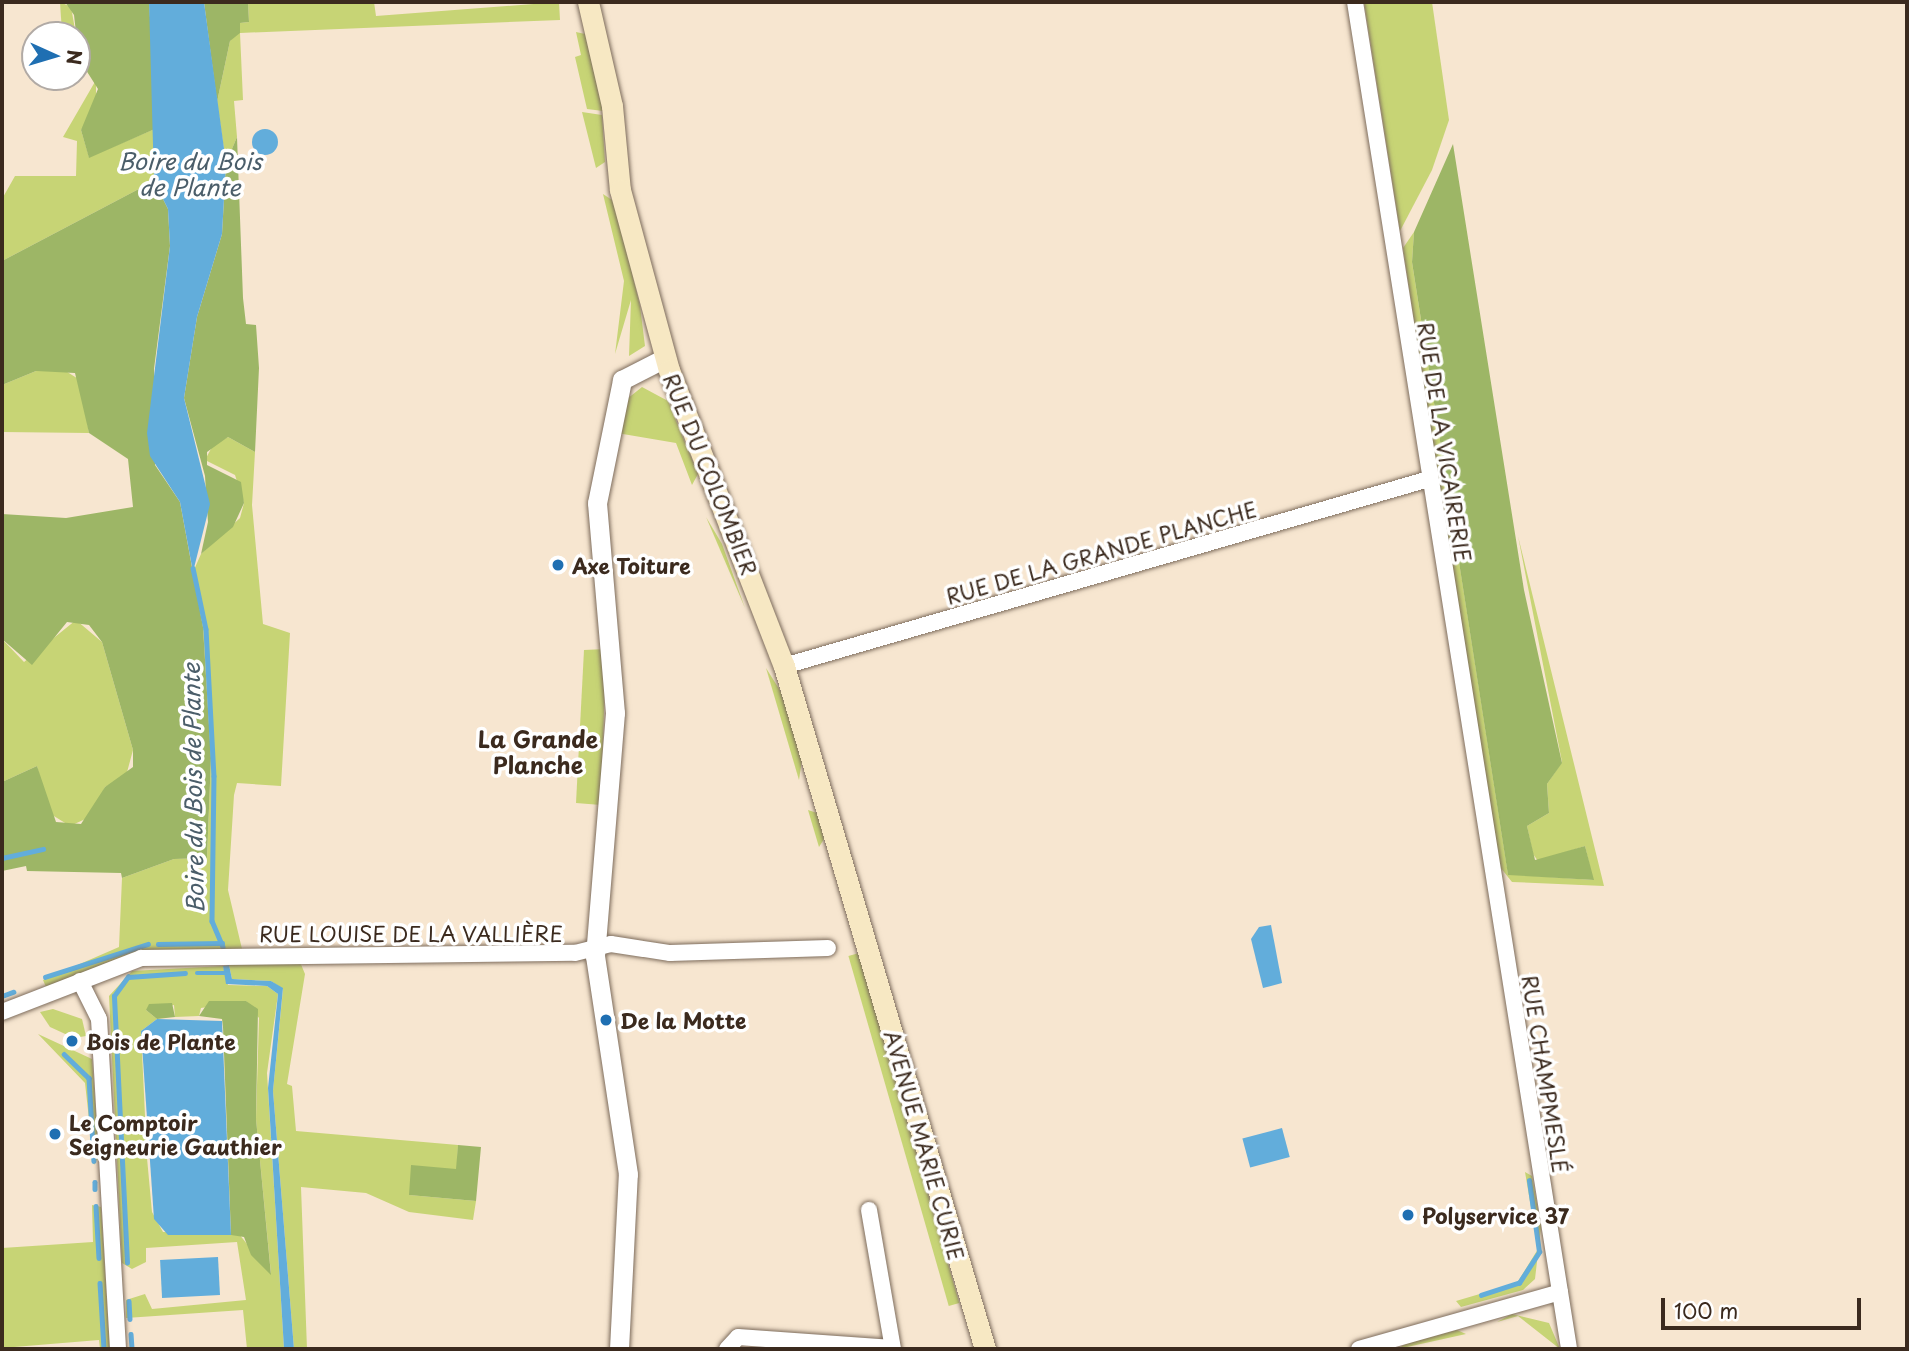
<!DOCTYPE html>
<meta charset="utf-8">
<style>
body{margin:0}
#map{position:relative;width:1909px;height:1351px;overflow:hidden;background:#f7e6d0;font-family:"Playpen Sans",sans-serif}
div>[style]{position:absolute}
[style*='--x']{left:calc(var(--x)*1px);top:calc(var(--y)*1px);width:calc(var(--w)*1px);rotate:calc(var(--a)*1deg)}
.green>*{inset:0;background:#c7d475;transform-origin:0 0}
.forest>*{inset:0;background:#9db666}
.water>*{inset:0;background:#62addb;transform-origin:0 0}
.round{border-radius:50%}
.stream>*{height:4.5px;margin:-2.25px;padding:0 2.25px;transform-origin:2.25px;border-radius:2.25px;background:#62addb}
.roads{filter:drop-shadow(0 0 2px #7d6c5c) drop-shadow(0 0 2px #7d6c5c)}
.minor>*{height:16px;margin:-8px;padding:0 8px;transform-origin:8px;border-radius:8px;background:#fff}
.tertiary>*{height:19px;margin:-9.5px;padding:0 9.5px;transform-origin:9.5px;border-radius:9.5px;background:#fff}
.secondary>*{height:21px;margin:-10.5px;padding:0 10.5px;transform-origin:10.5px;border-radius:10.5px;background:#f7e8c3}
.dots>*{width:19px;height:19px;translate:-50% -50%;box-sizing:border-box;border:4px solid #fff;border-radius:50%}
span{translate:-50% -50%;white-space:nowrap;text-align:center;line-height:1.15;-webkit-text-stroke:7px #fff;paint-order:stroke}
.street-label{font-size:21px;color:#3b2a1e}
.poi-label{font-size:21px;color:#3b2a1e;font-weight:700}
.left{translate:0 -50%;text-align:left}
.water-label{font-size:23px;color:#4b5e6a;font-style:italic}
.neighbourhood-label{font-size:23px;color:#3b2a1e;font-weight:700}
.frame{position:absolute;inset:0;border:4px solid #3b2a1e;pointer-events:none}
.north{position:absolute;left:21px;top:21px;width:70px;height:70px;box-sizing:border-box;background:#fff;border:2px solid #b1aaa5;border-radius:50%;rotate:94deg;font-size:19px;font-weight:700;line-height:28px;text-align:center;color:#3b2a1e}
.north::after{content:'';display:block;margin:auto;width:24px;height:32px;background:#1f6fb2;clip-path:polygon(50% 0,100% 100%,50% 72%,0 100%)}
.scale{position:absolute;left:1661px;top:1298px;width:200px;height:32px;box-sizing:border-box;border:4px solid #3b2a1e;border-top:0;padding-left:9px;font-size:21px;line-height:24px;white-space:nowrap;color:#3b2a1e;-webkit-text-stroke:5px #fff;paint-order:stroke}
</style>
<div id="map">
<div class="green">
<i style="clip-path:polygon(60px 2px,71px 7px,76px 35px,62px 33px)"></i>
<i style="clip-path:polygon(248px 2px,374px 2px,376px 16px,559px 2px,560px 20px,240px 33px,243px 100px,234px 101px,237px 137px,226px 163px,217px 102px,230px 41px,240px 23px,249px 22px)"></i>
<i style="clip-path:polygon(1364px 2px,1432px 2px,1449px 120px,1432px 170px,1400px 231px)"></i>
<i style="clip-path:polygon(576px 32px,585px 34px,603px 111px,587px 109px,575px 57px,581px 55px)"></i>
<i style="clip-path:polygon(96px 80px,96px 108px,81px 130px,89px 157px,157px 128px,154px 181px,2px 261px,2px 199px,15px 176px,76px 176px,77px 141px,63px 137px)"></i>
<i style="clip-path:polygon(582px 112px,602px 115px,605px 162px,596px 168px)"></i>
<i style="clip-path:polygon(603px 194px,615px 202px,640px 306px,645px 346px,629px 356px,631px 300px,615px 354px,624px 281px)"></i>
<i style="clip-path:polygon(1414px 232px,1412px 262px,1508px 874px,1593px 880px,1585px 846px,1538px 861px,1533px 854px,1527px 826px,1549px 813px,1547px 784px,1562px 762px,1518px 536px,1604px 886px,1512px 882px,1496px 862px,1403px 248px)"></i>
<i style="clip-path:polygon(64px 370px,80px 380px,89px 433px,2px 432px,2px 385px,36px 371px)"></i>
<i style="clip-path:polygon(642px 387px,668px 401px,698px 474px,692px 485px,676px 443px,617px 433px,627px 399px)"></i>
<i style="clip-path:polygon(228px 437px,255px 452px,252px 505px,263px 624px,290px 633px,281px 786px,237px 783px,234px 795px,228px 890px,242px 949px,132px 953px,46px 987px,43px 980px,119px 947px,122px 878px,174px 859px,207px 858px,211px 758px,203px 627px,193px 572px,201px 554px,240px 518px,244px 503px,235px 475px,205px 460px,213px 445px)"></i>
<i style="clip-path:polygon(706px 517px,722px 544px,745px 608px)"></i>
<i style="clip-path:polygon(76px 620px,102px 642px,133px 750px,126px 776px,105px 787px,92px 816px,70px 826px,49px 813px,37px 766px,2px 782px,2px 639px,24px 662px)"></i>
<i style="clip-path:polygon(606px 649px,601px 805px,576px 803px,584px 650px)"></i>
<i style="clip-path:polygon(766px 668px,781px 692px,802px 760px,799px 780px)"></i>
<i style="clip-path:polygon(808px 810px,817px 813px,824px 839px,819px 847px)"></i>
<i style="left:859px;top:953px;width:364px;height:11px;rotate:74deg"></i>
<i style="clip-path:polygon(300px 962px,305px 974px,287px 1084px,292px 1086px,296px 1131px,458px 1145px,457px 1169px,409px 1195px,476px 1201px,473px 1220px,409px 1212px,366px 1193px,301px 1187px,307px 1349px,294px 1349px,273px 1091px,283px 989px,271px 981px,232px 979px,229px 965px)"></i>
<i style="clip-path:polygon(evenodd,223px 966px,228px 985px,267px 986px,278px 994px,267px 1073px,284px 1349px,247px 1349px,243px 1310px,126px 1318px,126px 1300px,145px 1294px,152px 1309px,246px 1300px,237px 1242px,146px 1248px,146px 1262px,132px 1269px,122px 1263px,109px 996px,132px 971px,223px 966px,246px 1001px,259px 1018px,256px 1119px,271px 1274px,239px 1234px,163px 1232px,152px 1212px,147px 1158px,141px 1031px,157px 1019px,146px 1010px,174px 1005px,175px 1017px,199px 1016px,201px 1008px,246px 1001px)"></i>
<i style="clip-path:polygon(53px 1009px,82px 1019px,86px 1036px,74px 1038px,50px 1027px,40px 1012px)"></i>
<i style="clip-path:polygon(38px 1034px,92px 1059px,99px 1156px,94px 1165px,85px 1083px)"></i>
<i style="clip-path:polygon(1525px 1172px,1532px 1176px,1541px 1227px,1535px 1279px,1523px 1290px,1461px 1307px,1456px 1301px,1517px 1283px,1538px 1249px)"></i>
<i style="clip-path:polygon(92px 1205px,101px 1207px,110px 1349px,100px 1349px,99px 1340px,2px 1348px,2px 1248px,93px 1242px)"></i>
<i style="clip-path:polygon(1512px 1314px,1549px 1323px,1560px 1349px,1518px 1316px,1497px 1322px)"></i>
<i style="clip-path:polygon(1457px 1330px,1466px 1334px,1398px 1349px,1405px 1344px)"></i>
</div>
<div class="forest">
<i style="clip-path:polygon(65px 2px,149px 2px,157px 128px,89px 158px,81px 130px,98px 89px,79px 59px,74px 15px)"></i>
<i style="clip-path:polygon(204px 2px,248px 2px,249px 22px,240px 23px,240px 33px,230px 41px,217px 102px)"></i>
<i style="clip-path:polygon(237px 137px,243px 298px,246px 324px,256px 325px,259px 368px,255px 452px,228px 437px,207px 452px,207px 465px,241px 482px,244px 503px,233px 527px,201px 554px,208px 522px,205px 476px,184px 398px,197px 317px,222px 234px,226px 163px)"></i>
<i style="clip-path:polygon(1453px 144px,1524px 590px,1562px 763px,1547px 784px,1549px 813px,1527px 826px,1535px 860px,1585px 846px,1594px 880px,1508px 875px,1412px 262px,1414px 232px)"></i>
<i style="clip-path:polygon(154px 181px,168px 209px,170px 246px,154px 369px,155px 465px,180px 502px,203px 627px,211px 758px,207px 858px,174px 859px,122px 878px,121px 873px,27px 871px,26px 866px,2px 871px,2px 782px,37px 766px,56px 822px,81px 824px,105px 787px,133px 767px,133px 750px,102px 642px,89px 625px,67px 622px,32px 665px,2px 639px,2px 514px,66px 518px,133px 507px,128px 459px,89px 433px,75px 373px,36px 371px,2px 385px,2px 261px)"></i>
<i style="clip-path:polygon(209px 1001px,246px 1001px,258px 1009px,256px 1119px,271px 1275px,251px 1255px,244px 1237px,231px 1235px,223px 1027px,222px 1019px,199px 1016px)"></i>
<i style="clip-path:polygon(172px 1003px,175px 1017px,157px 1019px,146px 1010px,149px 1004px)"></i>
<i style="clip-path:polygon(458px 1145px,481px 1147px,476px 1201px,409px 1195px,411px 1165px,456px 1169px)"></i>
</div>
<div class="water">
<i style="clip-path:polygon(149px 2px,204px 2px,226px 163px,222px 234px,197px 317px,184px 398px,210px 504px,193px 572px,180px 502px,150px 456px,147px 433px,170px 246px,168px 209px,154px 181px)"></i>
<i class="round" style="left:252px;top:129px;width:26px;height:26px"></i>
<i style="clip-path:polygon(1271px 925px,1282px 983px,1263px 988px,1251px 939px,1259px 927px)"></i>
<i style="clip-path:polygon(229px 965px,232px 979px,271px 981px,283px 988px,273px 1091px,294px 1349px,284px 1349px,268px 1088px,278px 994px,267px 986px,226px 984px,223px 966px)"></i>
<i style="clip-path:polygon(157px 1019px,222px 1021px,231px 1235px,168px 1235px,154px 1219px,141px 1031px)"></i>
<i style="left:1282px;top:1128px;width:30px;height:41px;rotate:75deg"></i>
<i style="left:218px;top:1257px;width:38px;height:58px;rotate:87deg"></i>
</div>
<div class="stream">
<i style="--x:193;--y:568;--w:62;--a:78"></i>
<i style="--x:206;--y:629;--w:147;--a:86.9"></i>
<i style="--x:214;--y:776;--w:145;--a:90.8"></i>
<i style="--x:212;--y:921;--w:28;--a:67"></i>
<i style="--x:2;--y:858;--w:42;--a:-12.4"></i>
<i style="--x:158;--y:944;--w:64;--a:-0.9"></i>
<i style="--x:197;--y:973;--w:28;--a:0"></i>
<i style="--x:45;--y:977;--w:108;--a:-17.8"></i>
<i style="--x:2;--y:996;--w:12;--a:-20"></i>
<i style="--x:64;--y:1054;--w:35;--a:44"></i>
<i style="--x:89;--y:1078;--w:83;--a:86.6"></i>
<i style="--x:95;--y:1182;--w:7;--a:90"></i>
<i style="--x:96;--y:1206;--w:52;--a:86.7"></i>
<i style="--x:127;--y:1263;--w:267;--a:-92.8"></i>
<i style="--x:114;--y:996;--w:24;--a:-54"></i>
<i style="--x:128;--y:977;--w:57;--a:-4"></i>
<i style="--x:100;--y:1283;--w:66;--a:86.5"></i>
<i style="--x:1481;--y:1295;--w:40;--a:-18"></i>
<i style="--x:1519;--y:1283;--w:37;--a:-57"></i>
<i style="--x:1539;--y:1252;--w:72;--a:-98"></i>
<i style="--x:129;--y:1301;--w:18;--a:87"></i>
<i style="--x:131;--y:1334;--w:15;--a:86"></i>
</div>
<div class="roads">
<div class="minor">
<i style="--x:1355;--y:2;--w:1364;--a:80.97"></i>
<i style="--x:784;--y:666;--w:672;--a:-16.17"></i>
<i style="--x:80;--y:981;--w:42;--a:63.4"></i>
<i style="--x:99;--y:1019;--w:331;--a:86.7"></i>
<i style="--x:2;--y:1012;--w:149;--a:-21.2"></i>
<i style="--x:141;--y:958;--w:434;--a:-0.7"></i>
<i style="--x:575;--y:953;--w:37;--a:-14"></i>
<i style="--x:611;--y:944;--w:60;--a:8.7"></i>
<i style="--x:670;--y:953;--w:158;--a:-1.8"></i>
<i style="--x:869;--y:1210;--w:141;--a:80.2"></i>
<i style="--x:727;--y:1349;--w:16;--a:-47"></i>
<i style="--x:738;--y:1337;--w:155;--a:4.1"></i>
<i style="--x:1359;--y:1349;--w:209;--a:-15.8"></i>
</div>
<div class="tertiary">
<i style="--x:619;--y:1349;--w:175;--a:-87.1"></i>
<i style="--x:628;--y:1174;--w:220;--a:-98.6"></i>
<i style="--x:595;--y:956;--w:244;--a:-85.3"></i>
<i style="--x:615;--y:713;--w:211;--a:-94.9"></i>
<i style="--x:597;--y:503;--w:126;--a:-78.5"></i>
<i style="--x:622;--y:380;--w:48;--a:-27.1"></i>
</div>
<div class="secondary">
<i style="--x:588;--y:2;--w:107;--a:77"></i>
<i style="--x:612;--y:106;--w:84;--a:84.6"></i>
<i style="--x:620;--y:190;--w:187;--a:74.8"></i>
<i style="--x:669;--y:370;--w:318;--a:68.8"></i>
<i style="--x:784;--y:666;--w:712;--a:73.6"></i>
</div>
</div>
<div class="dots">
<i style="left:558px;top:565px;background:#1f6fb2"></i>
<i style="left:606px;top:1020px;background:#1f6fb2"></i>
<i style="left:72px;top:1041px;background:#1f6fb2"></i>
<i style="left:55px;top:1134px;background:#1f6fb2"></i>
<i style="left:1408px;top:1215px;background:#1f6fb2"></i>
</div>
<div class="street-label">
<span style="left:1445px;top:442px;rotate:81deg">RUE DE LA VICAIRERIE</span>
<span style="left:711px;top:474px;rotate:68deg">RUE DU COLOMBIER</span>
<span style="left:1101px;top:552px;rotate:-16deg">RUE DE LA GRANDE PLANCHE</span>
<span style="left:411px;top:933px">RUE LOUISE DE LA VALLIÈRE</span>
<span style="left:1546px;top:1074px;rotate:81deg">RUE CHAMPMESLÉ</span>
<span style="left:925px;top:1145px;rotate:74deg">AVENUE MARIE CURIE</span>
</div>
<div class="poi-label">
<span class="left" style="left:572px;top:565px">Axe Toiture</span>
<span class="left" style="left:620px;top:1020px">De la Motte</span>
<span class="left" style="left:86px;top:1041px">Bois de Plante</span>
<span class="left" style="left:69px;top:1134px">Le Comptoir<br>Seigneurie Gauthier</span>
<span class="left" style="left:1422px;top:1215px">Polyservice 37</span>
</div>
<div class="water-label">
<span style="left:190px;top:174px">Boire du Bois<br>de Plante</span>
<span style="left:193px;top:788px;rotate:-91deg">Boire du Bois de Plante</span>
</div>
<div class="neighbourhood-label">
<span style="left:538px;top:752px">La Grande<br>Planche</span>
</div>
<div class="frame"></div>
<div class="north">N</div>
<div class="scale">100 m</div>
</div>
